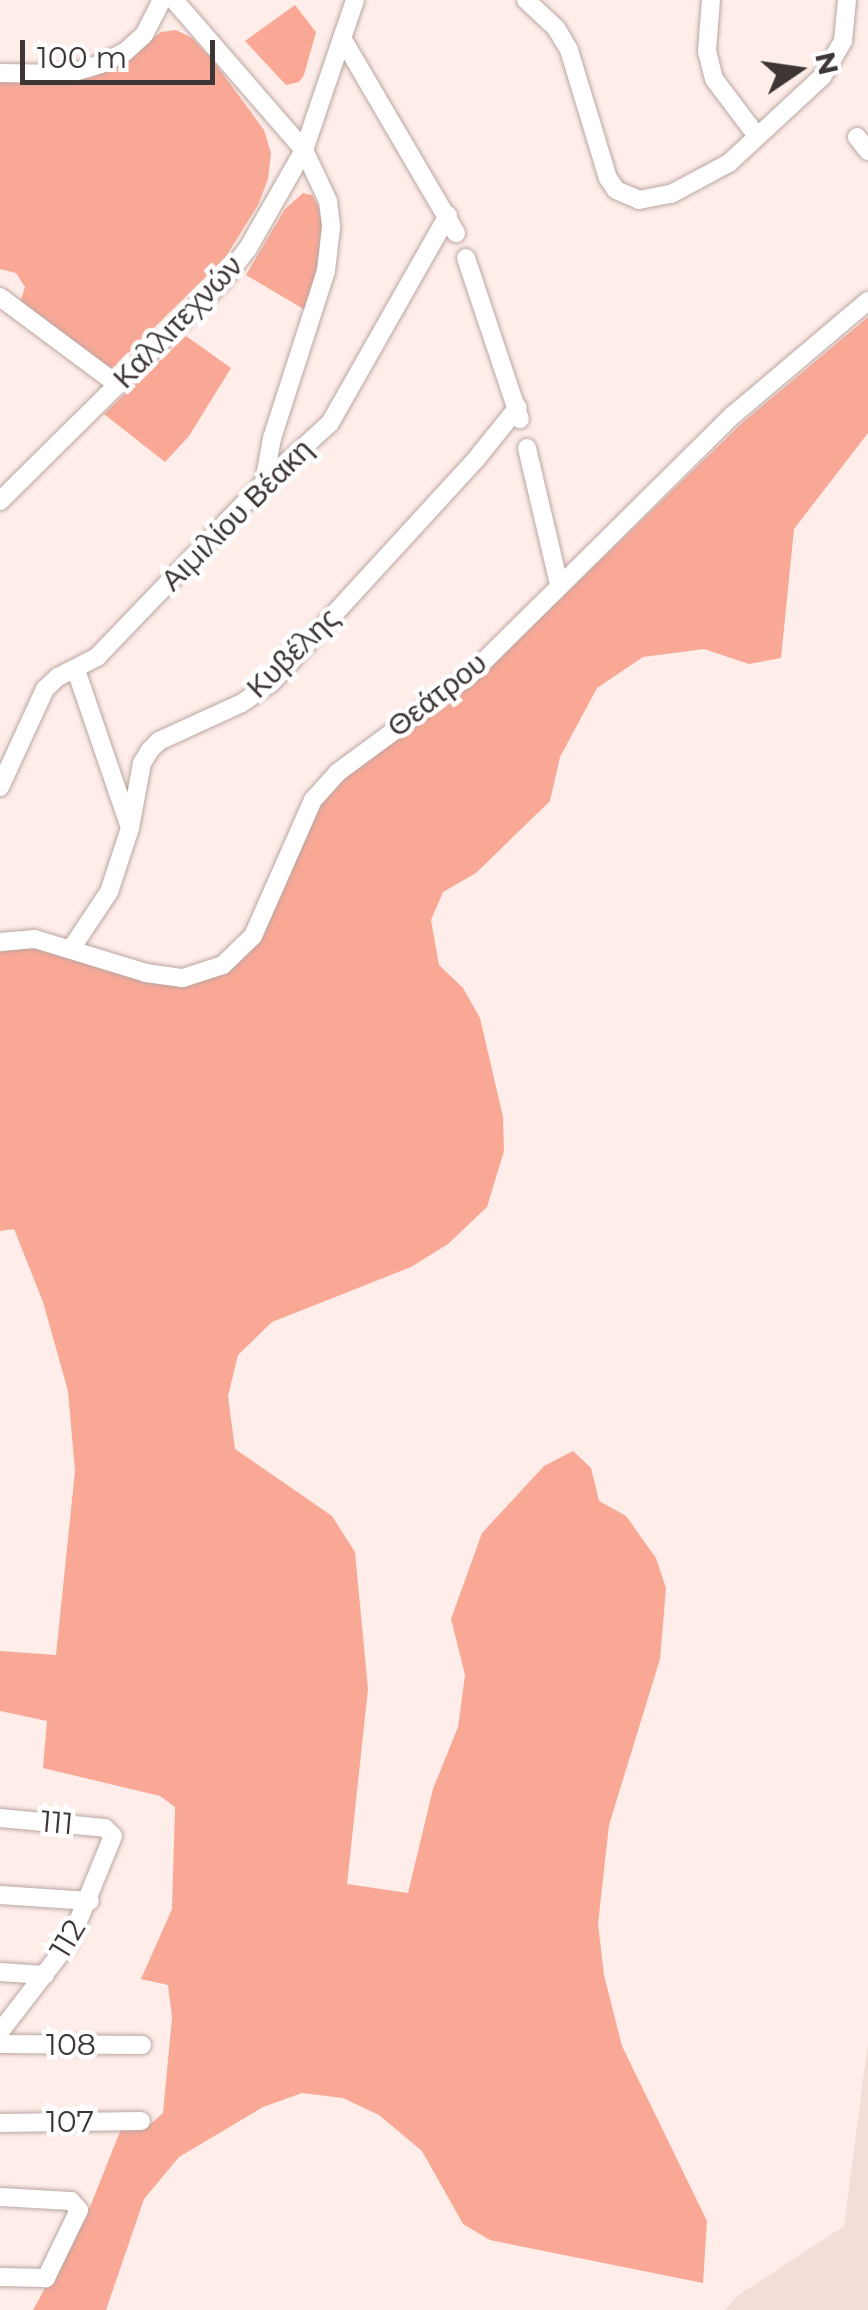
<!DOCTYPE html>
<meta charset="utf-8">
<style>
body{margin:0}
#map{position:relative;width:868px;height:2310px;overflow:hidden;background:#feede9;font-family:Montserrat,sans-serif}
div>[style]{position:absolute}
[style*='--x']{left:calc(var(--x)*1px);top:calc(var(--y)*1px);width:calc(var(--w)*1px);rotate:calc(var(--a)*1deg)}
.built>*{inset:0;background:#f3ddd7}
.green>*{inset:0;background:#f9a896}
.roads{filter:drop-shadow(0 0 2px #baa6a2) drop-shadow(0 0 2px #baa6a2)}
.minor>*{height:18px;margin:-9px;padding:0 9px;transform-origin:9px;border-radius:9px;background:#fff}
span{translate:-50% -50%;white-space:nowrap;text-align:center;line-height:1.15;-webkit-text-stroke:9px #fff;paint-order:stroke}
.street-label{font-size:30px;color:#3e3634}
.north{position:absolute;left:748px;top:20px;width:100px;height:100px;-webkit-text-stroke:8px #fff;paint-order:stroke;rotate:77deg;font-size:28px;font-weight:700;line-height:40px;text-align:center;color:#3e3634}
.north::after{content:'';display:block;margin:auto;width:35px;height:45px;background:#3e3634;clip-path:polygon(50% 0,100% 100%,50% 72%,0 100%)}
.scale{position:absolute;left:20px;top:40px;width:195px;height:45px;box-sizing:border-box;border:5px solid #3e3634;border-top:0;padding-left:12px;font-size:30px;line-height:35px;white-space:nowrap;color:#3e3634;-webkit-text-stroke:8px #fff;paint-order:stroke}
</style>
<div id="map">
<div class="built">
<i style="clip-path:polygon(868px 2043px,868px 2310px,725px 2310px,737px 2296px,844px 2226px)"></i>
</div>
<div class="green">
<i style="clip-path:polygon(295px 5px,316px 32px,304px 75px,299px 82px,286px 85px,245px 41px)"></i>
<i style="clip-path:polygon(176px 30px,192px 38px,214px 62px,264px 130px,271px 153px,268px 179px,258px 205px,225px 258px,112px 369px,20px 303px,25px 287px,16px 273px,0 269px,0 82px,60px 84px,93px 77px,122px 64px,161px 32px)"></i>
<i style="clip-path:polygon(303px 193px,312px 195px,318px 205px,322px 224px,321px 249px,307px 311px,246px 275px,285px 209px)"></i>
<i style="clip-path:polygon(868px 317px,868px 433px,794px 529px,781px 658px,749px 664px,704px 649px,643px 657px,597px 688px,560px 757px,550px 801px,476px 873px,443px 892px,431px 920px,439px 965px,463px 988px,480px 1018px,503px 1117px,504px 1151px,487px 1207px,448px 1244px,411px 1267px,272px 1322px,238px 1355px,228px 1396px,235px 1449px,332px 1516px,355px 1552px,368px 1689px,347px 1884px,408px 1893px,433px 1789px,458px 1727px,465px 1675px,451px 1619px,482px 1533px,544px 1466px,573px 1451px,591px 1468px,599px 1501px,626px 1516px,656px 1558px,666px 1588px,660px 1659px,609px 1825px,598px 1924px,604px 1975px,622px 2046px,707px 2221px,703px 2283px,490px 2240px,463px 2224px,422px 2151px,379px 2115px,343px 2098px,302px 2093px,263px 2107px,179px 2157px,144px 2199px,106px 2310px,33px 2310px,90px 2207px,121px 2129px,145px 2129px,163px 2113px,172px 2018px,168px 1985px,141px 1979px,172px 1909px,175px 1807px,160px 1796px,43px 1768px,47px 1721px,0 1711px,0 1651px,56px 1655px,75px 1471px,68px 1391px,43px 1302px,14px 1229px,0 1231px,0 952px,34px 945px,183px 987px,226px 974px,260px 939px,319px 805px,363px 759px,470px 687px,742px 423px)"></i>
<i style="clip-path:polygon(186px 336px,231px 368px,189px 436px,165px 462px,104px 414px)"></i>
</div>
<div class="roads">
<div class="minor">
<i style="--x:174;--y:0;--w:198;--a:49.1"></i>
<i style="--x:304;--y:150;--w:56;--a:64.8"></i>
<i style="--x:328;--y:201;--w:26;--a:83"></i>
<i style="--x:331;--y:227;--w:44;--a:96.5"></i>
<i style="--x:326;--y:271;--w:176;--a:107.9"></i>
<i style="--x:272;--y:438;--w:46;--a:100.1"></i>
<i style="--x:526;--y:0;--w:41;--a:43"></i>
<i style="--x:556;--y:28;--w:26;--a:59"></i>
<i style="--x:569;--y:50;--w:134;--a:73.1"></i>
<i style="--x:608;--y:178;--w:14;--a:56"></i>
<i style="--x:616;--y:190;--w:25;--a:23"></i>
<i style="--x:639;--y:200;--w:33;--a:-11"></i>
<i style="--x:671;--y:194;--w:66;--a:-28.1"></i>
<i style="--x:729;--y:163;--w:127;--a:-42.8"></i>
<i style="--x:822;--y:77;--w:42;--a:-59.7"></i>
<i style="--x:843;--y:41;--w:41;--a:-84.4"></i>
<i style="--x:711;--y:0;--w:51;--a:94.5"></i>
<i style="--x:707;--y:51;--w:29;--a:76"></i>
<i style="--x:714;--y:79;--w:71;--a:53"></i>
<i style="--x:342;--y:38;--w:226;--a:59.7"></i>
<i style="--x:0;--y:73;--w:68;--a:0.8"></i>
<i style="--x:68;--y:74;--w:34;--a:-17"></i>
<i style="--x:101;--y:64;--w:27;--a:-27"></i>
<i style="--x:125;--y:52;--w:25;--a:-42"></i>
<i style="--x:144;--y:35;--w:39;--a:-63"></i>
<i style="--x:857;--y:137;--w:18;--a:52"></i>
<i style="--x:466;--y:258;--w:170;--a:71.5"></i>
<i style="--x:0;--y:297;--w:147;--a:36.7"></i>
<i style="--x:527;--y:448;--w:140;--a:76.8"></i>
<i style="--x:0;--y:501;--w:315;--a:-44.7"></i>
<i style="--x:224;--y:279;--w:37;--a:-52"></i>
<i style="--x:247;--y:250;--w:115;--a:-60.3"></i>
<i style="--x:304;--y:150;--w:158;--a:-71.2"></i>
<i style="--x:76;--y:670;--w:164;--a:71.1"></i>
<i style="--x:0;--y:787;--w:108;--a:-65.3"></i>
<i style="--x:45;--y:689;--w:18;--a:-43"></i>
<i style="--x:58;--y:677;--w:44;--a:-27.1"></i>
<i style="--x:97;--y:657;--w:241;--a:-46.2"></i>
<i style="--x:264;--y:483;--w:89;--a:-42.3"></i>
<i style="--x:330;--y:423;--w:239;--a:-60.4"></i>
<i style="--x:0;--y:942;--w:35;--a:-5"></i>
<i style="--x:35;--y:939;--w:116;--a:17"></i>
<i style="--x:146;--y:973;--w:37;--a:8"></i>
<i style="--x:183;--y:978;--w:42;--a:-18"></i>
<i style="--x:223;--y:965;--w:42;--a:-44"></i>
<i style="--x:253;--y:936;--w:149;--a:-66.2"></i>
<i style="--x:313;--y:800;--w:36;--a:-48"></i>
<i style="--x:337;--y:773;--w:165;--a:-36.4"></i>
<i style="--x:470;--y:675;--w:370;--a:-44.7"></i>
<i style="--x:733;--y:415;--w:177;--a:-40.2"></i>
<i style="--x:71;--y:949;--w:69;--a:-56.3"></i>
<i style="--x:109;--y:892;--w:67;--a:-71.8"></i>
<i style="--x:130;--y:828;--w:66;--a:-79.5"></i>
<i style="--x:142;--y:763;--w:15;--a:-58"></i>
<i style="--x:150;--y:750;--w:13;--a:-45"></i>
<i style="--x:159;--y:741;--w:91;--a:-24.6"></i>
<i style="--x:242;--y:703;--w:35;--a:-35"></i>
<i style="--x:271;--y:683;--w:305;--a:-47.5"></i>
<i style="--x:477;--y:458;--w:65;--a:-51.2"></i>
<i style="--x:0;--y:1818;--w:105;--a:5.4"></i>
<i style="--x:105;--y:1828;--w:11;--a:45"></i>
<i style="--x:113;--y:1836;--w:113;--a:112.3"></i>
<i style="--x:70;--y:1941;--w:115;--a:127.6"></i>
<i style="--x:0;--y:1895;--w:90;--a:3.8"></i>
<i style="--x:0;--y:1972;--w:45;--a:3.8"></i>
<i style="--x:0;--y:2044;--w:142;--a:0.4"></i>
<i style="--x:0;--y:2123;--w:141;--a:-0.8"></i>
<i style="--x:0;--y:2197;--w:71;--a:3.2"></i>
<i style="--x:71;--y:2201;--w:12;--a:48"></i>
<i style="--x:79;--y:2210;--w:76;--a:115.9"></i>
<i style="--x:46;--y:2278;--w:46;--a:-178.8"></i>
</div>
</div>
<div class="street-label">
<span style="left:178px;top:322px;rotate:-46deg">Καλλιτεχνών</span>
<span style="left:237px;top:515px;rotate:-45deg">Αιμιλίου Βέακη</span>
<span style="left:293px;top:653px;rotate:-44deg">Κυβέλης</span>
<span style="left:437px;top:695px;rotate:-38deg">Θεάτρου</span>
<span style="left:57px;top:1823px;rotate:5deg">111</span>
<span style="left:68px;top:1939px;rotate:-59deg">112</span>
<span style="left:71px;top:2045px">108</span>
<span style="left:70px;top:2122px">107</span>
</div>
<div class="north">N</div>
<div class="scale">100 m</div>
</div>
